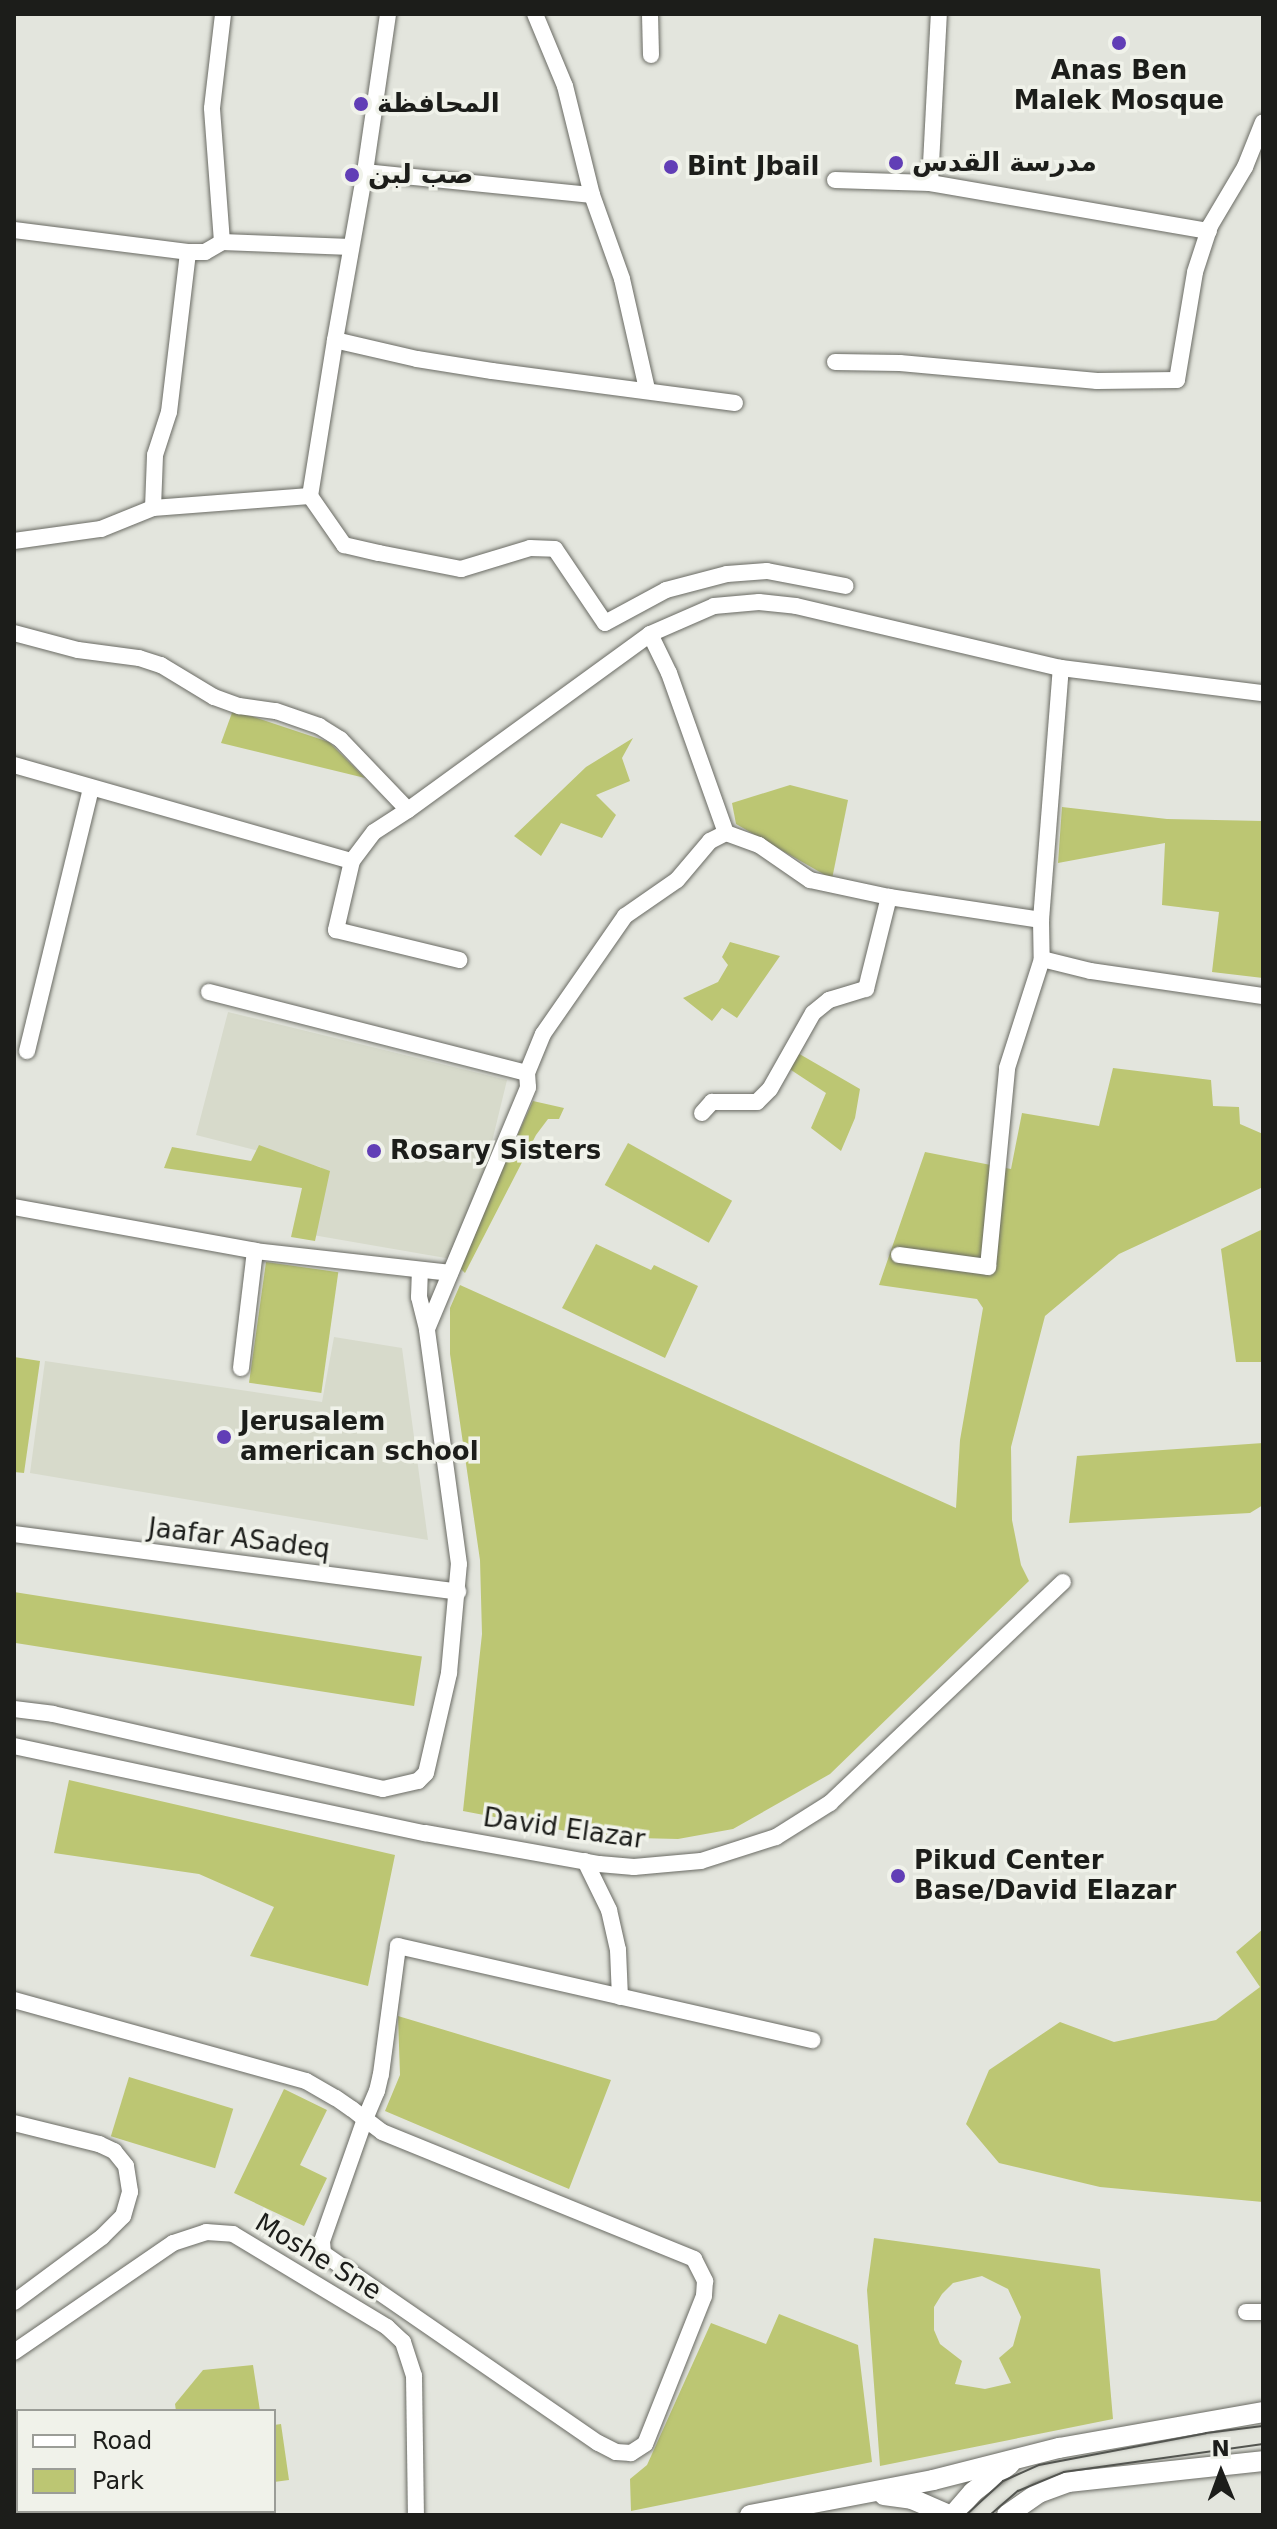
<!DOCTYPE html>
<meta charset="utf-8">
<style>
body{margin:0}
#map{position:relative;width:1277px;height:2529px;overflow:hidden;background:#e3e5dd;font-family:"DejaVu Sans",Vazirmatn,sans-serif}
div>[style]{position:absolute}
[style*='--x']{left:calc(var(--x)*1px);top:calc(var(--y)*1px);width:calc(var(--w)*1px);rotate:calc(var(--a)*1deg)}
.built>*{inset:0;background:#d7dacb}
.green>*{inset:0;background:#bcc673;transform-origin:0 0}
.roads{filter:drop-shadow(0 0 2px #6a6b64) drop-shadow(0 0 2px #6a6b64)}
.minor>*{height:16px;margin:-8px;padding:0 8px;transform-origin:8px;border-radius:8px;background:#fff}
.tertiary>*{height:20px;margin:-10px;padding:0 10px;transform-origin:10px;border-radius:10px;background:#fff}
.tram>*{height:2px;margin:-1px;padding:0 1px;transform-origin:1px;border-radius:1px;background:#535550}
.dots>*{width:22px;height:22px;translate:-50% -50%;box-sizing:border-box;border:4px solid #f0f2ea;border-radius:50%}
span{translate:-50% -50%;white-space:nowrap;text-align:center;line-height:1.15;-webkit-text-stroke:7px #f0f2ea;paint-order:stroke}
.poi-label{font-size:26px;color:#1c1d1a;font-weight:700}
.left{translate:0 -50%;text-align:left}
.street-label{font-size:26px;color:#1c1d1a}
.frame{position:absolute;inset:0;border:16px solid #1c1d1a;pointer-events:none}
.legend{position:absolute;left:16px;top:2409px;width:260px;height:104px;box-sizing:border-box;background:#f0f2ea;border:2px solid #9b9d97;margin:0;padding:10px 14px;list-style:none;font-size:24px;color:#1c1d1a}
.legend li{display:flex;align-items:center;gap:16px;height:40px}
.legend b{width:40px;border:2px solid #9b9d97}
.north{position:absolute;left:1181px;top:2433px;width:80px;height:80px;-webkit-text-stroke:6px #f0f2ea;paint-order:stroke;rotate:359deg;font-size:22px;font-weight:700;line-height:32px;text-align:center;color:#1c1d1a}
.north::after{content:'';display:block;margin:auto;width:28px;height:36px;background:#1c1d1a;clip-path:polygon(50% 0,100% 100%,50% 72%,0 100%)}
</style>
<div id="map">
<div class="built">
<i style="clip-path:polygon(228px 1012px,507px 1080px,463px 1261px,307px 1234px,321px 1167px,196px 1135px)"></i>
<i style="clip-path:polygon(334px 1337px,402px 1348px,428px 1540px,30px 1473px,45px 1361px,322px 1402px)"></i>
</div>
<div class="green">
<i style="clip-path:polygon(233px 710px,329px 742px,365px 778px,221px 743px)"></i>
<i style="clip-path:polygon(633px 738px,622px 758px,630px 781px,596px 795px,616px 815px,602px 838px,561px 823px,541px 856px,514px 836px,586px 767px)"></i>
<i style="clip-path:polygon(790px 785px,848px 800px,832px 879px,736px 824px,732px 803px)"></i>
<i style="clip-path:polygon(1062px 807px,1167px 819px,1263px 821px,1263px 978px,1212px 972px,1219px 912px,1162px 905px,1165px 843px,1058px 863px)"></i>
<i style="clip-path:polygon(730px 942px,780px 956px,737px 1018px,722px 1008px,712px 1021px,683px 998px,718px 982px,728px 965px,722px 957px)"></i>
<i style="clip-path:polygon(796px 1052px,860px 1089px,855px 1118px,841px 1151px,811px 1128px,826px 1093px,788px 1068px)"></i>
<i style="clip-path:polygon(1113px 1068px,1211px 1080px,1213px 1106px,1239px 1107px,1240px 1124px,1263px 1134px,1263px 1187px,1119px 1254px,1045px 1316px,1011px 1447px,1012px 1520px,1021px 1565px,1029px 1581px,830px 1774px,733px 1829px,678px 1839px,597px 1837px,463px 1811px,482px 1634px,480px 1560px,450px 1354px,450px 1308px,460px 1285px,956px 1508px,960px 1440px,983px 1308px,977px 1299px,879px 1285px,925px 1152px,1011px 1169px,1022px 1113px,1099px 1126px)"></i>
<i style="clip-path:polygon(533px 1101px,564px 1108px,559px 1119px,548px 1119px,536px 1135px,465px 1273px,458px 1266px)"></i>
<i style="left:628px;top:1143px;width:119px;height:48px;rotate:29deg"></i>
<i style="clip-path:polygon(259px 1145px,330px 1171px,315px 1241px,291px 1237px,302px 1188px,164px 1168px,172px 1147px,251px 1161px)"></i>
<i style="clip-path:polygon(1263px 1229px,1263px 1362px,1236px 1362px,1221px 1249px)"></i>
<i style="clip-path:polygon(596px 1244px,651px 1270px,654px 1265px,698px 1286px,665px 1358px,562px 1308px)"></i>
<i style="left:266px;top:1262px;width:73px;height:122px;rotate:8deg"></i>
<i style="clip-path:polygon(14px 1357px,40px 1361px,24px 1473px,14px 1472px)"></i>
<i style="clip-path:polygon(1263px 1443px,1263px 1505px,1250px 1513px,1069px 1523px,1077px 1456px)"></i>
<i style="left:14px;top:1592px;width:413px;height:50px;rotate:9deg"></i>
<i style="clip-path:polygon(69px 1780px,395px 1855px,368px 1986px,250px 1956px,274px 1907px,199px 1874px,54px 1853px)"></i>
<i style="clip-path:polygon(1263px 1929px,1263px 2202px,1100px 2187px,999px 2163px,966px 2124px,989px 2070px,1060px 2022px,1114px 2042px,1216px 2020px,1260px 1987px,1236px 1952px)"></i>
<i style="clip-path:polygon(398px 2016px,611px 2080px,569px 2189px,385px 2111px,400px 2075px)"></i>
<i style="left:129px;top:2077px;width:109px;height:62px;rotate:17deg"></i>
<i style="clip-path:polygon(284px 2089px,327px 2110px,300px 2165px,327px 2178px,304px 2226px,234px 2193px)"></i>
<i style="clip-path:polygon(evenodd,874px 2238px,1100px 2269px,1113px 2419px,880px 2466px,867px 2290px,874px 2238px,982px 2276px,1008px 2289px,1021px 2317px,1013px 2346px,999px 2358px,1011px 2383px,985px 2389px,955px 2384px,962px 2361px,940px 2344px,934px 2330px,934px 2307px,942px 2294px,953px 2283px,982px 2276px)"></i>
<i style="clip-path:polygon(779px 2314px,858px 2345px,872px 2462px,631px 2511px,630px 2479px,647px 2465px,711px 2323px,766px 2344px)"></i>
<i style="clip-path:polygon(253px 2365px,260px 2411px,176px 2411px,175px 2404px,203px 2370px)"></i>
<i style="clip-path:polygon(281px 2424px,289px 2480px,274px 2482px,274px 2425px)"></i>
<i style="clip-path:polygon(59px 2511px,196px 2511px,172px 2515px,34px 2515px)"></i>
</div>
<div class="roads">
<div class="minor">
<i style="--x:535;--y:14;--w:78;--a:67.4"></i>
<i style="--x:565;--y:86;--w:112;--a:76.1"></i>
<i style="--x:650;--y:14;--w:41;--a:88.6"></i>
<i style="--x:365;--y:172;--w:160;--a:-81.7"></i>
<i style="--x:835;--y:180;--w:95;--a:1.8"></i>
<i style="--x:930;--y:183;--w:283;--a:9.8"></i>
<i style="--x:930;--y:183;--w:169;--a:-87"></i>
<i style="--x:14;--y:230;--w:175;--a:7.2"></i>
<i style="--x:188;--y:252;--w:17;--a:0"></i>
<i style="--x:205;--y:252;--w:20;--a:-30"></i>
<i style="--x:222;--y:242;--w:129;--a:2.2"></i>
<i style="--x:222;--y:242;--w:134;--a:-94.3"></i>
<i style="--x:212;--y:108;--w:95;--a:-83.3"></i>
<i style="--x:335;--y:340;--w:171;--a:-79.9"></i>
<i style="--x:365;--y:172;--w:228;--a:5.8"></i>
<i style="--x:592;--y:195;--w:89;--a:70.3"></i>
<i style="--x:622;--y:279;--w:113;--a:77.2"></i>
<i style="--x:835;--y:362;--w:65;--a:0.9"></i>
<i style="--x:900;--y:363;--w:198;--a:5.2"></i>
<i style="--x:1097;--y:381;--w:80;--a:-0.7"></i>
<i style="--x:1177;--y:380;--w:109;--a:-80.5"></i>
<i style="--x:1195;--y:272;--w:48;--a:-71.9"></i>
<i style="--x:1210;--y:226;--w:69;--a:-59.3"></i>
<i style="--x:1245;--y:167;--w:48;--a:-68.2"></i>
<i style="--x:735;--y:403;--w:245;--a:-172.5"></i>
<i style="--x:492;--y:371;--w:76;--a:-170.9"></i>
<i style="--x:417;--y:359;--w:84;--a:-167"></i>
<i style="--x:335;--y:340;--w:158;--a:99.1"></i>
<i style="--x:310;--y:496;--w:60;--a:55.2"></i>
<i style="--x:344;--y:545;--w:36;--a:13"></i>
<i style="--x:379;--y:553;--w:84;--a:11"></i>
<i style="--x:461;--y:569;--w:72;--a:-16.9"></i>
<i style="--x:530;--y:548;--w:25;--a:2"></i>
<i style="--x:555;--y:549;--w:89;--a:56"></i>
<i style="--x:605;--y:623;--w:69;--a:-28.4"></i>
<i style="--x:666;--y:590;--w:63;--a:-14.7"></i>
<i style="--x:727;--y:574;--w:40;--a:-4.3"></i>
<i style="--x:767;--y:571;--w:80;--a:10.8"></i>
<i style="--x:153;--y:508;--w:53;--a:-87.8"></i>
<i style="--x:155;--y:455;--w:45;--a:-72"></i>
<i style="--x:169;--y:412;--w:161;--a:-83.2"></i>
<i style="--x:14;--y:541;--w:88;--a:-7.9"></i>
<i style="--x:101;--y:529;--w:56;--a:-22"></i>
<i style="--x:153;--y:508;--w:157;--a:-4.4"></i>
<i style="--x:14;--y:633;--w:66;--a:14.9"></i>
<i style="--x:78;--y:650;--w:62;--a:7.5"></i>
<i style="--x:139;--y:658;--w:23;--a:18"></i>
<i style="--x:161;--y:665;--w:62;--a:31.1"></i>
<i style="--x:214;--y:697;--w:27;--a:20"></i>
<i style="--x:239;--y:706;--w:37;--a:8"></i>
<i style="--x:276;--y:711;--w:46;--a:19.2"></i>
<i style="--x:319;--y:726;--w:25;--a:32"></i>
<i style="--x:340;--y:739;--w:98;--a:46.2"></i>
<i style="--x:408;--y:810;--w:299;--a:-36"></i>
<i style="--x:650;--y:634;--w:70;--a:-23.6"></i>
<i style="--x:714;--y:606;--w:45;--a:-5.1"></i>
<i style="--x:759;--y:602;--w:37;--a:6"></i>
<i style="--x:796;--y:606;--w:272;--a:13.2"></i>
<i style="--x:1061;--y:668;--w:204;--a:7.1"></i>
<i style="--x:650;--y:634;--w:43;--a:64"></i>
<i style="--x:669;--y:673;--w:170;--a:70.4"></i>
<i style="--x:726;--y:833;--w:35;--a:20"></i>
<i style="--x:759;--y:845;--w:62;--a:34.5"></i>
<i style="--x:810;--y:880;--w:81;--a:12.1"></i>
<i style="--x:889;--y:897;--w:154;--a:8.6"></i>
<i style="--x:1041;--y:920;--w:39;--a:89"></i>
<i style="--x:1042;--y:959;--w:50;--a:13.8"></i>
<i style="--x:1091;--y:971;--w:174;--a:8.3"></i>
<i style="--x:14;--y:765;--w:351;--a:15.9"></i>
<i style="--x:352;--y:861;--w:36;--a:-53"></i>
<i style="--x:374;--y:832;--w:40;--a:-32.9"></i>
<i style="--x:352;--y:861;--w:71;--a:103.1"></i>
<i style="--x:336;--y:930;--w:127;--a:13.7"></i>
<i style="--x:1041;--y:920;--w:253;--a:-85.5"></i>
<i style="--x:209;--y:992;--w:328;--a:14.3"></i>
<i style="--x:27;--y:1051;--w:271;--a:-76.3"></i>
<i style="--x:702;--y:1113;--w:15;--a:-48"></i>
<i style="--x:712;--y:1102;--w:45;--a:0"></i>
<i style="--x:757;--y:1102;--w:18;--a:-45"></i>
<i style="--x:770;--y:1089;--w:87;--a:-60.5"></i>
<i style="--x:813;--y:1013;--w:21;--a:-39"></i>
<i style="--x:829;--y:1000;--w:39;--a:-17"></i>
<i style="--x:866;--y:989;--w:95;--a:-76"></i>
<i style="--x:14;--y:1207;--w:245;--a:10.3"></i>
<i style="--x:255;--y:1251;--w:196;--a:6.4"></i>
<i style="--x:899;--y:1255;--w:90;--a:7.7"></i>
<i style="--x:988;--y:1267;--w:200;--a:-84.5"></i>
<i style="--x:1007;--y:1068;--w:114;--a:-72.2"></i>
<i style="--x:427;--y:1329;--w:262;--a:-67.3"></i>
<i style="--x:528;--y:1087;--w:14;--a:-94"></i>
<i style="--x:527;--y:1073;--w:42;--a:-67.7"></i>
<i style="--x:543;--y:1034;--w:144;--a:-55.2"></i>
<i style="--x:625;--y:916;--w:63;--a:-34.7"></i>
<i style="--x:677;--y:880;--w:51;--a:-49.8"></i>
<i style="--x:710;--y:841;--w:18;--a:-27"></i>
<i style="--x:241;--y:1368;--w:118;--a:-83.2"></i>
<i style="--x:14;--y:1534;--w:448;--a:7.4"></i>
<i style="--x:14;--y:1709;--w:39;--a:7"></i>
<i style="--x:53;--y:1714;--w:338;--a:12.8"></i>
<i style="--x:383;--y:1789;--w:36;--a:-13"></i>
<i style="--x:418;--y:1781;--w:11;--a:-45"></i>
<i style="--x:426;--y:1773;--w:103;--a:-77"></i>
<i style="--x:449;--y:1673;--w:109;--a:-84.8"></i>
<i style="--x:459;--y:1564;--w:237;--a:-97.8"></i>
<i style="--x:427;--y:1329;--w:33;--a:-104"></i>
<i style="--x:419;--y:1297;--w:26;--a:-88"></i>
<i style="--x:14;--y:1746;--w:420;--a:12"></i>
<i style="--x:425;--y:1833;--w:177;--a:10.1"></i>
<i style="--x:599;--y:1864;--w:35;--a:5"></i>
<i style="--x:634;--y:1867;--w:67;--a:-5.1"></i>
<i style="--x:701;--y:1861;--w:79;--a:-17.7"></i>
<i style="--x:776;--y:1837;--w:64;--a:-32.2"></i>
<i style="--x:830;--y:1803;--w:321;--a:-43.5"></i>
<i style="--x:585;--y:1861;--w:55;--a:63.9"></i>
<i style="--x:609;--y:1910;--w:41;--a:77.3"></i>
<i style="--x:618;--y:1950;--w:47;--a:87.6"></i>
<i style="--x:14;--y:2000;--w:303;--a:15.5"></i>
<i style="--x:306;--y:2081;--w:34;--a:30"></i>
<i style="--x:336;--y:2098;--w:19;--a:35"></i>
<i style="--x:352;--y:2109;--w:16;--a:38"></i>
<i style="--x:365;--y:2119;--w:21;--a:37"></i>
<i style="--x:382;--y:2132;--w:337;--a:22.1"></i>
<i style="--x:694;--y:2259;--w:25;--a:63"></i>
<i style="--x:705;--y:2281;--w:15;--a:94"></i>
<i style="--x:704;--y:2296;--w:159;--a:111.7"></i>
<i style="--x:645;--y:2444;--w:17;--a:147"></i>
<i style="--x:631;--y:2453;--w:15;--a:-176"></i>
<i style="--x:616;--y:2452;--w:20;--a:-153"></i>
<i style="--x:598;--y:2443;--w:334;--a:-145.4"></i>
<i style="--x:323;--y:2253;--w:12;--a:-95"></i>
<i style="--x:322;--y:2241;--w:129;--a:-70.6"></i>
<i style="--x:365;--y:2119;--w:30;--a:-67"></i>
<i style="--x:377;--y:2091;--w:17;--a:-77"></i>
<i style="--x:381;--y:2074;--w:129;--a:-82.4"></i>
<i style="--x:398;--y:1946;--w:425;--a:12.8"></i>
<i style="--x:14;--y:2123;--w:88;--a:13.9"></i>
<i style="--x:99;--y:2144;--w:17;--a:25"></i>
<i style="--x:114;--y:2151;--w:19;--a:51"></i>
<i style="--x:126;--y:2166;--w:26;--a:81"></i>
<i style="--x:130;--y:2192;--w:25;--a:106"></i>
<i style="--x:123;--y:2216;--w:30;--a:135"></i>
<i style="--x:102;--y:2237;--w:109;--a:143.5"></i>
<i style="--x:1246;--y:2312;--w:17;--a:0"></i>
<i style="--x:14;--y:2352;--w:193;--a:-34.4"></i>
<i style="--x:173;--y:2243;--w:35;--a:-18"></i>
<i style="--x:206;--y:2232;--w:27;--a:4"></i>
<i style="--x:233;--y:2234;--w:180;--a:31.1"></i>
<i style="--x:387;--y:2327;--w:22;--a:43"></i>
<i style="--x:403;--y:2342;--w:36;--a:72"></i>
<i style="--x:414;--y:2376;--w:139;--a:89.2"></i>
</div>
<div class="tertiary">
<i style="--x:884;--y:2495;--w:28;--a:8"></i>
<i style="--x:912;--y:2499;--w:40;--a:23.4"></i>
<i style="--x:750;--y:2515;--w:186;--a:-10.8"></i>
<i style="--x:933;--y:2480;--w:130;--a:-14.3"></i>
<i style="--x:1059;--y:2448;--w:207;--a:-10"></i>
<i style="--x:953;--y:2515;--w:30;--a:-49"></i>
<i style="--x:973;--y:2492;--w:46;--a:-37.1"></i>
<i style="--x:1007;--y:2515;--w:38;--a:-35"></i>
<i style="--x:1038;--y:2493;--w:32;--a:-20"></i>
<i style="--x:1068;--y:2482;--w:196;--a:-6.1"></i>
</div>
</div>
<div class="tram">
<i style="--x:966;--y:2515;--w:50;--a:-42.6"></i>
<i style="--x:1003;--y:2481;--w:39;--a:-24"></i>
<i style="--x:1039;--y:2465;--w:170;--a:-10.8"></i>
<i style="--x:1206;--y:2433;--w:57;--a:-7"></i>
<i style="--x:990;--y:2515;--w:37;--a:-41"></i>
<i style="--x:1018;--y:2491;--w:50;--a:-22.4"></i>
<i style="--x:1064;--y:2472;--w:201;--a:-8"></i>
</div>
<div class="dots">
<i style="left:1119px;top:43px;background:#613eb6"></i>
<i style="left:361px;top:104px;background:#613eb6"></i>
<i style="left:896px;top:163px;background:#613eb6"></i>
<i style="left:671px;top:167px;background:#613eb6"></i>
<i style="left:352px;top:175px;background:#613eb6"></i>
<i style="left:374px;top:1151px;background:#613eb6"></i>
<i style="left:224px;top:1437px;background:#613eb6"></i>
<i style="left:898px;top:1876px;background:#613eb6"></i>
</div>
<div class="poi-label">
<span style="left:1119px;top:86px">Anas Ben<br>Malek Mosque</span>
<span class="left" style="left:377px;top:104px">المحافظة</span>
<span class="left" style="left:912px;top:163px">مدرسة القدس</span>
<span class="left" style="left:687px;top:167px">Bint Jbail</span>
<span class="left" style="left:368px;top:175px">صب لبن</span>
<span class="left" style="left:390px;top:1151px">Rosary Sisters</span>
<span class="left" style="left:240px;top:1437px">Jerusalem<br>american school</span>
<span class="left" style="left:914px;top:1876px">Pikud Center<br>Base/David Elazar</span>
</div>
<div class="street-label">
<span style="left:239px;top:1539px;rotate:7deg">Jaafar ASadeq</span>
<span style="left:564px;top:1829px;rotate:8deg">David Elazar</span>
<span style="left:318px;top:2257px;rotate:31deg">Moshe Sne</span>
</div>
<div class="frame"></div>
<ul class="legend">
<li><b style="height:10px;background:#fff"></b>Road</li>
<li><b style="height:22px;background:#bcc673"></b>Park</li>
</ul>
<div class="north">N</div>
</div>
